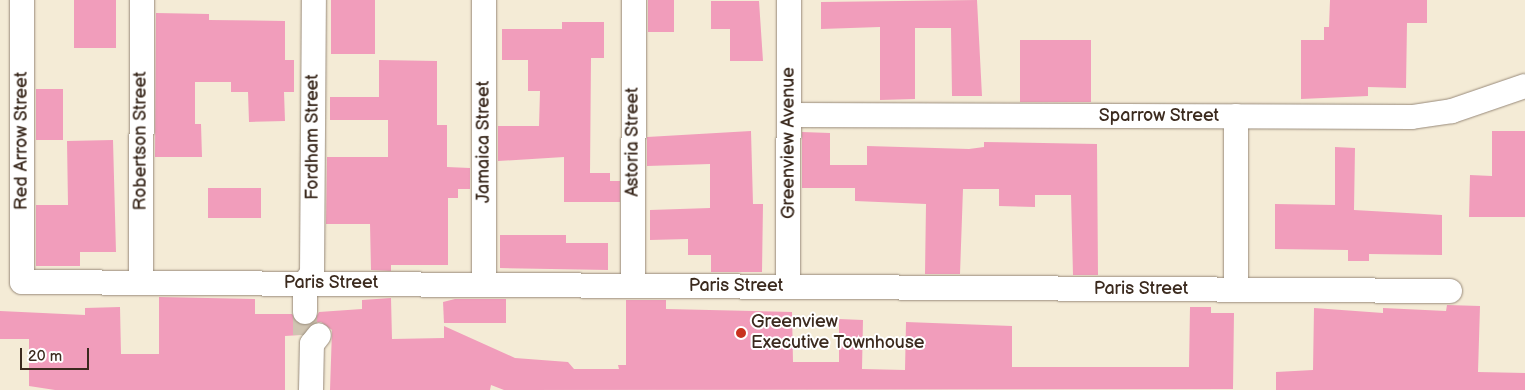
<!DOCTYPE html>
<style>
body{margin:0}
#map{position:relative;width:1525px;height:390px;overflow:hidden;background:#f4ebd6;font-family:"Balsamiq Sans",sans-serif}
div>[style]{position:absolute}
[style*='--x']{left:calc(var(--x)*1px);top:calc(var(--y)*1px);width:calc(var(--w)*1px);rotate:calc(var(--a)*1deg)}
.building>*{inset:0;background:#f19dbb;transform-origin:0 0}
.minor-tunnel>*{height:24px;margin-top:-12px;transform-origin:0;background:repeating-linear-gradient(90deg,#cfc4b1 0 24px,transparent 0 36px)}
.roads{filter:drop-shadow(0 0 1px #988a7a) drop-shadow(0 0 1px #988a7a)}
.minor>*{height:24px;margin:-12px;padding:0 12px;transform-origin:12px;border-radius:12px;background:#fff}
.dots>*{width:14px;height:14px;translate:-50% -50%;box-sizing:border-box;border:2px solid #fff;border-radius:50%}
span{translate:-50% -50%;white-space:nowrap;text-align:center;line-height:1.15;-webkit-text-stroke:4px #fff;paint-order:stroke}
.street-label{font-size:18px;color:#3b2a1e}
.poi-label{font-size:18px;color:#3b2a1e}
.left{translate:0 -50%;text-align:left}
.scale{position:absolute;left:20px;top:348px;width:69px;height:22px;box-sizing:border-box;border:2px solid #3b2a1e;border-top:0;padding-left:6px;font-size:15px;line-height:18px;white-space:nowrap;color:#3b2a1e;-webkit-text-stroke:4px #fff;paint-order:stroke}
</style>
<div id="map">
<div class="building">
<i style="left:74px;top:0;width:42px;height:48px"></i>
<i style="left:331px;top:0;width:44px;height:54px"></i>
<i style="left:648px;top:0;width:26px;height:32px"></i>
<i style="clip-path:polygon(977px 0,982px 96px,952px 96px,951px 28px,915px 28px,915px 99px,880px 100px,880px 27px,821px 29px,821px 2px)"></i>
<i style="clip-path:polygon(1330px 0,1427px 0,1427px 23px,1407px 23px,1406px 88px,1368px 87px,1368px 96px,1301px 99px,1301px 40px,1324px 40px,1324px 27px,1329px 27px)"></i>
<i style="clip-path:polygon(711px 1px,759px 1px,763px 61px,730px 61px,730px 29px,711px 29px)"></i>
<i style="clip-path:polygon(156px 13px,209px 14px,209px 20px,285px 21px,285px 60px,294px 60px,294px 92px,284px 92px,285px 121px,249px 122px,248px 92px,231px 92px,231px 82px,195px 82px,195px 124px,201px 124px,202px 157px,155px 157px)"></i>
<i style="clip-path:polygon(562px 22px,604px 22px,604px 58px,591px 58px,590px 173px,610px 173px,610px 181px,620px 181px,620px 202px,564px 202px,564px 157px,498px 161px,498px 126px,539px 126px,540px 91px,528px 91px,528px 60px,502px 60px,502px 29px,562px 29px)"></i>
<i style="left:1020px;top:40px;width:71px;height:62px"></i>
<i style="clip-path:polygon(379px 60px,437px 61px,437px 125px,447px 125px,447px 167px,470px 168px,470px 189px,458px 189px,458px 198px,448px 198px,448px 265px,391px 265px,391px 271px,371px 270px,370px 224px,326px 224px,327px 157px,388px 157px,388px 120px,330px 120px,330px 97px,379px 97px)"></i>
<i style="left:36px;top:89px;width:27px;height:51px"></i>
<i style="clip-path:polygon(751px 131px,753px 204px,763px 204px,762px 272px,711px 272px,711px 255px,688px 255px,688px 239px,650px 240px,650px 210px,710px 208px,710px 164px,647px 166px,647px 137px)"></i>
<i style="clip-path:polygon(1492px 131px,1525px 131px,1525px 217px,1469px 217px,1470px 175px,1492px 176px)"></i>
<i style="clip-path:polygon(802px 132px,830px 133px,830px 165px,867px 165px,867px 146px,969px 149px,984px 147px,984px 142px,1097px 144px,1098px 275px,1073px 275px,1071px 195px,1035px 195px,1035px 207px,999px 206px,999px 189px,963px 189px,960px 274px,925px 274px,926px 204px,855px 201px,855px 188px,802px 188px)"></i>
<i style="clip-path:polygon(113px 140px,116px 252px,80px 252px,80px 266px,36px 266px,36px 205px,68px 205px,67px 141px)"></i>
<i style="clip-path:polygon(1335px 147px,1355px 148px,1354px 210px,1442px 215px,1442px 255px,1369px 254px,1369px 261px,1348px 261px,1348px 250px,1275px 249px,1275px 204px,1335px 205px)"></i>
<i style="left:261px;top:188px;width:30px;height:53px;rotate:90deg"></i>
<i style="clip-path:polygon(500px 235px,566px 235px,566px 243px,608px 243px,608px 270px,500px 268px)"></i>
<i style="clip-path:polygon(159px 297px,255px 299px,255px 314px,292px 314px,299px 324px,311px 324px,301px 335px,285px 336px,285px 390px,55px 390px,29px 386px,29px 339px,0 339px,0 311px,85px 315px,85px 308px,120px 307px,121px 354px,159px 354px)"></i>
<i style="clip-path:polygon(391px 298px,392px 339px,444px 338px,444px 326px,515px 358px,568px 362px,574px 369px,619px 369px,618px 365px,626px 365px,626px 300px,666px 300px,666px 309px,792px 312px,793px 362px,839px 362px,839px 319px,863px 320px,862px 369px,905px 370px,906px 322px,1012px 326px,1012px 367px,1189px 367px,1190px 307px,1211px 307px,1211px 313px,1234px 313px,1233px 389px,504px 390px,491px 385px,490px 390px,330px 390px,332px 330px,321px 322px,313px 323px,319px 312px,362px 309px,362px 300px)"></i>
<i style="clip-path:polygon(455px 299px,506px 299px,506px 323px,444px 323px,443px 302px)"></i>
<i style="clip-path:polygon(1447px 305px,1480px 306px,1478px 372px,1525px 373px,1525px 390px,1276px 390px,1276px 372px,1313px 370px,1314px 308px,1383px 313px,1383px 308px,1446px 311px)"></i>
</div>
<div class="minor-tunnel">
<i style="--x:305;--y:312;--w:23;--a:90"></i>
</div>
<div class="roads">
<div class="minor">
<i style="--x:22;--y:0;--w:282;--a:90"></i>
<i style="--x:22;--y:282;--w:1428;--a:0.36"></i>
<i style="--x:484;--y:0;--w:284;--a:90"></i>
<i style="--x:789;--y:115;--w:623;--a:0.18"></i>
<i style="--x:1412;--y:117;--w:40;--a:-8.5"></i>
<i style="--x:1452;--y:111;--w:77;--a:-18.9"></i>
<i style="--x:141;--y:282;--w:282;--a:-89.8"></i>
<i style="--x:633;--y:285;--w:285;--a:-89.8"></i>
<i style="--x:788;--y:286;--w:286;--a:-89.8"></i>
<i style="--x:1236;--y:289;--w:173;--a:-90"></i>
<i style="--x:305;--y:312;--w:29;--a:-90"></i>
<i style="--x:305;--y:283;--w:12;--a:-55"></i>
<i style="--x:312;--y:273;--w:273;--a:-89.6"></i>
<i style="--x:311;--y:390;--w:46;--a:-88.8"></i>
<i style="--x:312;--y:344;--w:11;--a:-52"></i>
</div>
</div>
<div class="dots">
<i style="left:741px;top:333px;background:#c8321e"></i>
</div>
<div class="street-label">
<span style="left:1159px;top:116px">Sparrow Street</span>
<span style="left:313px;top:137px;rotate:-90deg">Fordham Street</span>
<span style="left:22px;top:141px;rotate:-90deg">Red Arrow Street</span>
<span style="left:141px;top:141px;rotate:-90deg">Robertson Street</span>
<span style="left:484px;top:142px;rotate:-90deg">Jamaica Street</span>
<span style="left:633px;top:142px;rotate:-90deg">Astoria Street</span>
<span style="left:789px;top:143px;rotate:-90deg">Greenview Avenue</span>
<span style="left:331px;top:283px">Paris Street</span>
<span style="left:736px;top:286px">Paris Street</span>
<span style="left:1141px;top:289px">Paris Street</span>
</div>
<div class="poi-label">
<span class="left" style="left:751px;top:333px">Greenview<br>Executive Townhouse</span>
</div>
<div class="scale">20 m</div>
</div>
